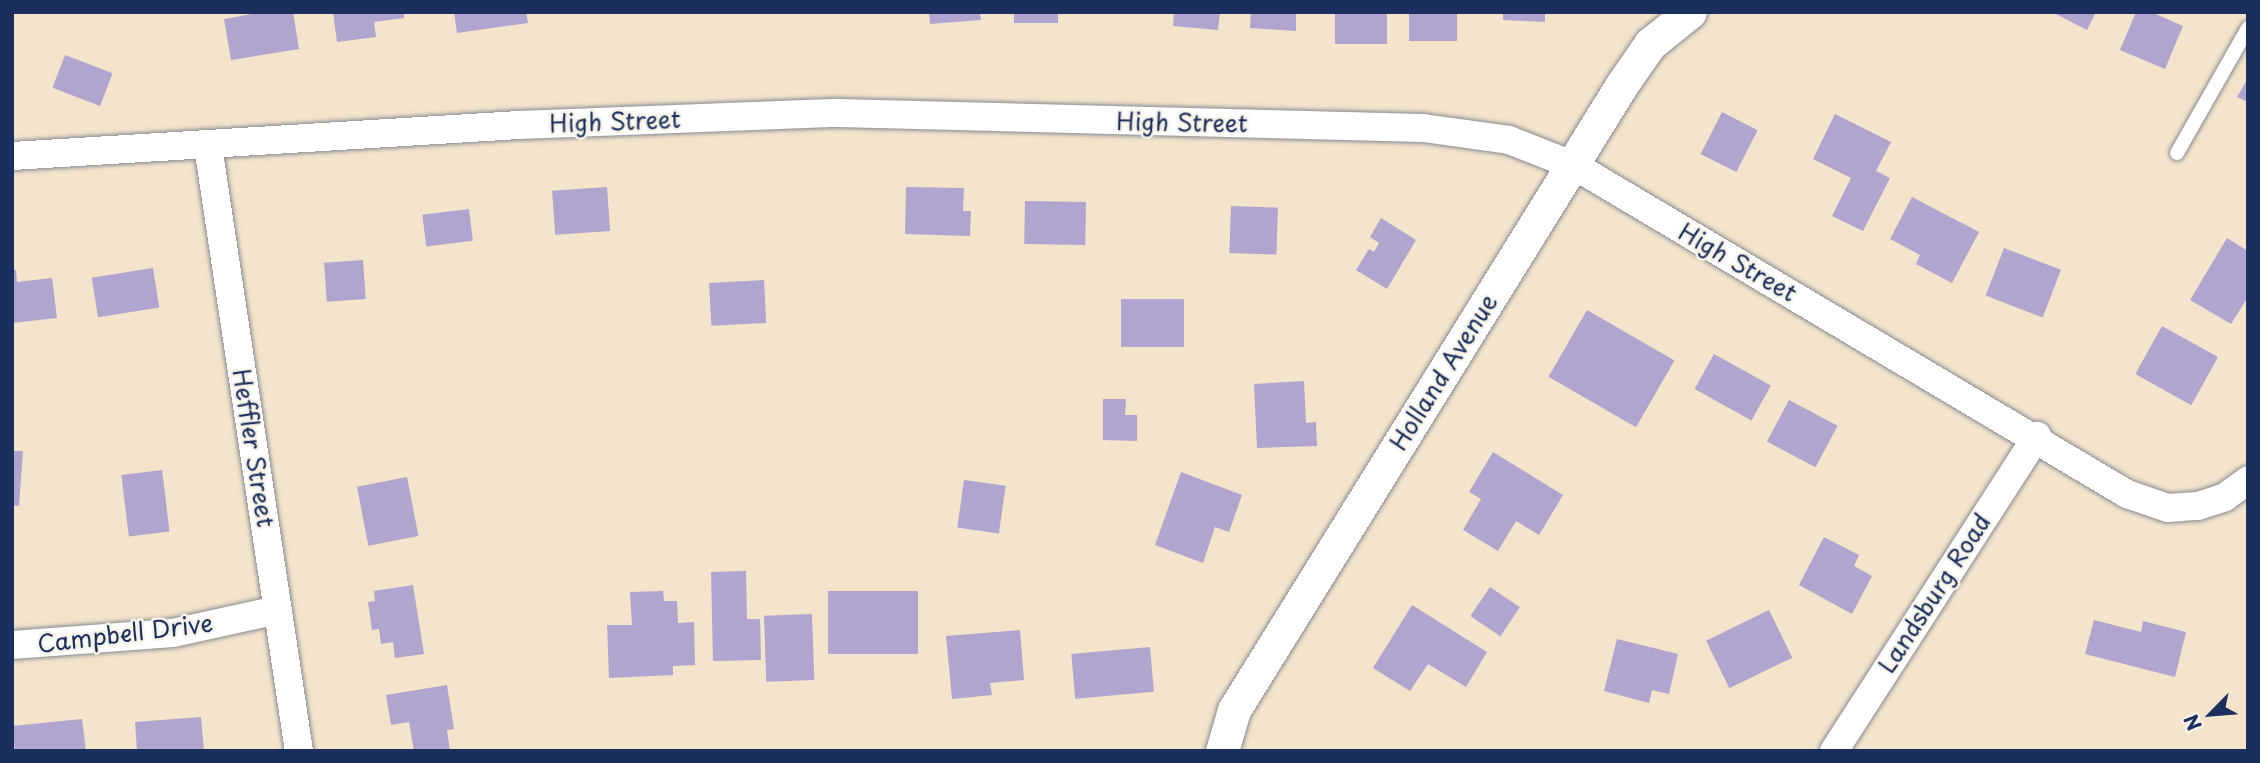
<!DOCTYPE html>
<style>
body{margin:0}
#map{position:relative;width:2260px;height:763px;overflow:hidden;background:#f3e4cb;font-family:"Playpen Sans",sans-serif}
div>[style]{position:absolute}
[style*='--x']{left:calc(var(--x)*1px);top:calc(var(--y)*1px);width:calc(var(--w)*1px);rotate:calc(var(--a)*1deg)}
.building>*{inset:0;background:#afa5cf;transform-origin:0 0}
.roads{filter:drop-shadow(0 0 2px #878a94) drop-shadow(0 0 2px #878a94)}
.service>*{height:14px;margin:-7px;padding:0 7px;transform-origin:7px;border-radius:7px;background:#fff}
.minor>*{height:28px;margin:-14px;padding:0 14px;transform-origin:14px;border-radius:14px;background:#fff}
.tertiary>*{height:33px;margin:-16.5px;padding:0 16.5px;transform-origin:16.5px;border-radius:16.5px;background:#fff}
span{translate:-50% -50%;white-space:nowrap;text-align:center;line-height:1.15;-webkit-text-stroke:5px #f7f3e8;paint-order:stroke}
.street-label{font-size:24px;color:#1b2f5e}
.frame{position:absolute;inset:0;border:14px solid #1b2f5e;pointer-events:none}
.north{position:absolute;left:2176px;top:679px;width:70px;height:70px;-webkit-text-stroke:5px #f7f3e8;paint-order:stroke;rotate:245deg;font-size:19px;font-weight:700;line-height:28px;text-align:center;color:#1b2f5e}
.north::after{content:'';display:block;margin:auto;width:24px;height:32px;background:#1b2f5e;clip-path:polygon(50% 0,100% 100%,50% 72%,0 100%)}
</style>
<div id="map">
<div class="building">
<i style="clip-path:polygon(263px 12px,293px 12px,299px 49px,231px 60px,224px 19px)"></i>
<i style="clip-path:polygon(333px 12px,404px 12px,404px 18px,374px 22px,376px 37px,337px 42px)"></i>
<i style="clip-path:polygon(454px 12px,526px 12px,528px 23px,457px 33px)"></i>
<i style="clip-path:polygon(929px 12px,980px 12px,981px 20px,930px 24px)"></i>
<i style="left:1014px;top:12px;width:44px;height:11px"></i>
<i style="clip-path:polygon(1174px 12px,1220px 12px,1218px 30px,1173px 26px)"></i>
<i style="clip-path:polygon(1251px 12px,1296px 12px,1296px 31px,1250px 28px)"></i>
<i style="left:1335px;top:12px;width:52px;height:32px"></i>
<i style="left:1409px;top:12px;width:48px;height:29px"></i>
<i style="clip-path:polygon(1503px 12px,1545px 12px,1545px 22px,1503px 20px)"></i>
<i style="clip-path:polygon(2052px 12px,2096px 12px,2087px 30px)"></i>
<i style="clip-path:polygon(2136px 12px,2151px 12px,2183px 26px,2165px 69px,2120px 50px)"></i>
<i style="left:65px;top:55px;width:51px;height:35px;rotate:21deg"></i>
<i style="clip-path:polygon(2248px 78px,2248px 102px,2237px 97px)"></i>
<i style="left:1722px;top:112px;width:40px;height:47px;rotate:27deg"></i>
<i style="clip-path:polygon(1835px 114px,1891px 142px,1876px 171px,1890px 178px,1863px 231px,1832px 216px,1851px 178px,1813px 159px)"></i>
<i style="left:607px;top:187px;width:44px;height:55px;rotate:86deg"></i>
<i style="clip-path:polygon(906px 187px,964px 188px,963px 211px,971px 211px,970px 236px,905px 234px)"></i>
<i style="clip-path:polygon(1912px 197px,1979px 232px,1952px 283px,1916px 264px,1920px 255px,1890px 239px)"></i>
<i style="left:1025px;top:201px;width:61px;height:43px;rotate:1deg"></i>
<i style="left:1231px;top:206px;width:47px;height:47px;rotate:2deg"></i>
<i style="left:469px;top:209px;width:32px;height:47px;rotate:83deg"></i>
<i style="clip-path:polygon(1381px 218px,1416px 240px,1387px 289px,1356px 270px,1369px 249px,1374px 252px,1379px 243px,1370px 237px)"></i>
<i style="clip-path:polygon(2227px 238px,2248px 251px,2248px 297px,2231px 324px,2190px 300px)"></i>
<i style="left:2004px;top:248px;width:61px;height:51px;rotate:21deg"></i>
<i style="left:363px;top:260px;width:39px;height:39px;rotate:86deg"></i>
<i style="left:153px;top:268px;width:40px;height:62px;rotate:81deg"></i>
<i style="clip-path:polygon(12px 270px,16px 270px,17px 282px,52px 278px,57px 318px,12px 323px)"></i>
<i style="left:764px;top:280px;width:43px;height:55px;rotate:87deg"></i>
<i style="left:1121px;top:299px;width:63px;height:48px"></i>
<i style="left:1587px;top:310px;width:101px;height:77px;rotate:30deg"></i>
<i style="left:2162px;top:326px;width:64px;height:55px;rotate:29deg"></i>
<i style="left:1714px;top:354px;width:65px;height:40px;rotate:29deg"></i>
<i style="clip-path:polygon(1304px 381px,1306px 423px,1316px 422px,1317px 446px,1257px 448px,1254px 384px)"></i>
<i style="clip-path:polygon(1103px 399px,1126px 399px,1125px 415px,1137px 415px,1137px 441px,1103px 440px)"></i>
<i style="left:1789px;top:400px;width:55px;height:47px;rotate:28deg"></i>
<i style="clip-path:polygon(12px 451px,23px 451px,19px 506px,12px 505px)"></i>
<i style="clip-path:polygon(1493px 452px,1563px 495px,1539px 535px,1516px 521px,1498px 551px,1463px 530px,1481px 499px,1469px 492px)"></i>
<i style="left:162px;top:470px;width:62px;height:41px;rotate:83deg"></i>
<i style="clip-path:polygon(1181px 472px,1242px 495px,1229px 532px,1215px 527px,1203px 563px,1155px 545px)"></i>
<i style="left:407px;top:477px;width:60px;height:51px;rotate:79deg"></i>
<i style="left:964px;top:480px;width:42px;height:48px;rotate:8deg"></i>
<i style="clip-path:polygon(1824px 537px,1859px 555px,1854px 566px,1872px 576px,1852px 614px,1799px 585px)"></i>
<i style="clip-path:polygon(746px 571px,747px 619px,760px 619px,761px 660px,713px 661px,711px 572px)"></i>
<i style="clip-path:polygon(413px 585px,424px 654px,395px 658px,393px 642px,381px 644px,379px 629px,372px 630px,368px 602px,375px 601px,374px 591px)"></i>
<i style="left:1490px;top:587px;width:36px;height:35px;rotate:34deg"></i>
<i style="clip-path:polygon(663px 591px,664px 601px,677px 601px,678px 623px,694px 622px,695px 665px,673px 666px,673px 675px,609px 678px,607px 625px,632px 625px,630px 592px)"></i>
<i style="left:828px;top:591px;width:90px;height:63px"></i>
<i style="clip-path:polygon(1412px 605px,1487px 652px,1466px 687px,1428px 664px,1410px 691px,1373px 668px)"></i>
<i style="left:1769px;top:610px;width:53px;height:70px;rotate:64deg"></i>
<i style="left:812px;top:614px;width:66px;height:48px;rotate:88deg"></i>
<i style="clip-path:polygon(2094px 620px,2141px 632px,2143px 621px,2186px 632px,2175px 677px,2085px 654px)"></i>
<i style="clip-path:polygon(1020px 630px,1024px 680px,990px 683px,992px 695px,952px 699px,946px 636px)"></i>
<i style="clip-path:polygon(1617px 639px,1678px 654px,1669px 694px,1652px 690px,1649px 703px,1604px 691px)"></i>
<i style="left:1150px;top:647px;width:45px;height:79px;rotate:85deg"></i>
<i style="clip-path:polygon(447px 685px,454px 729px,447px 730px,450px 751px,414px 751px,409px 722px,391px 725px,386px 695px)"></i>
<i style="clip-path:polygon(201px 717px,204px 751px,137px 751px,135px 722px)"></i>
<i style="clip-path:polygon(82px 719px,86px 751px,15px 751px,12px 726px)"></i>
</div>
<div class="roads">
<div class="service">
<i style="--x:2177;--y:153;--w:144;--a:-60.4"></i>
</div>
<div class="minor">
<i style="--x:208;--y:146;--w:612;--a:81.45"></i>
<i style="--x:12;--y:156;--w:508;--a:-3.5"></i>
<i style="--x:519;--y:125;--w:319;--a:-2.2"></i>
<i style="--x:838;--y:113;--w:585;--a:1.47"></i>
<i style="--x:1423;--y:128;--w:87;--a:7.9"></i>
<i style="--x:1509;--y:140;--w:71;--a:21.5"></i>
<i style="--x:1575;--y:166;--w:642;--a:30.72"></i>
<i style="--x:2127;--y:494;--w:43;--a:18.9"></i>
<i style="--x:2168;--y:508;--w:30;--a:-4"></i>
<i style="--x:2198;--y:506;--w:28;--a:-18"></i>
<i style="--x:2225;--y:497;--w:29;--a:-36"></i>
<i style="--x:12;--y:645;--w:161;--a:-4.3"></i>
<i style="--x:173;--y:633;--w:107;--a:-12.4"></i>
<i style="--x:1834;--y:751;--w:375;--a:-57.2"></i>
</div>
<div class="tertiary">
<i style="--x:1222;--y:751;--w:43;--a:-73.7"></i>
<i style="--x:1234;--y:710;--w:734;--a:-58.19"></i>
<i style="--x:1621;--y:86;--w:51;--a:-55.4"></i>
<i style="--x:1650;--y:44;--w:51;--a:-38.7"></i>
</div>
</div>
<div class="street-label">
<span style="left:615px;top:121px;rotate:-2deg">High Street</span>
<span style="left:1182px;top:122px;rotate:1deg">High Street</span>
<span style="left:1738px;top:262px;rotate:30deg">High Street</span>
<span style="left:1443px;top:372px;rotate:-58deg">Holland Avenue</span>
<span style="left:254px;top:448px;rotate:81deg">Heffler Street</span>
<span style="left:1934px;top:593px;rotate:-57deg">Landsburg Road</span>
<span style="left:125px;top:633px;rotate:-7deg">Campbell Drive</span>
</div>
<div class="frame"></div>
<div class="north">N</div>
</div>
